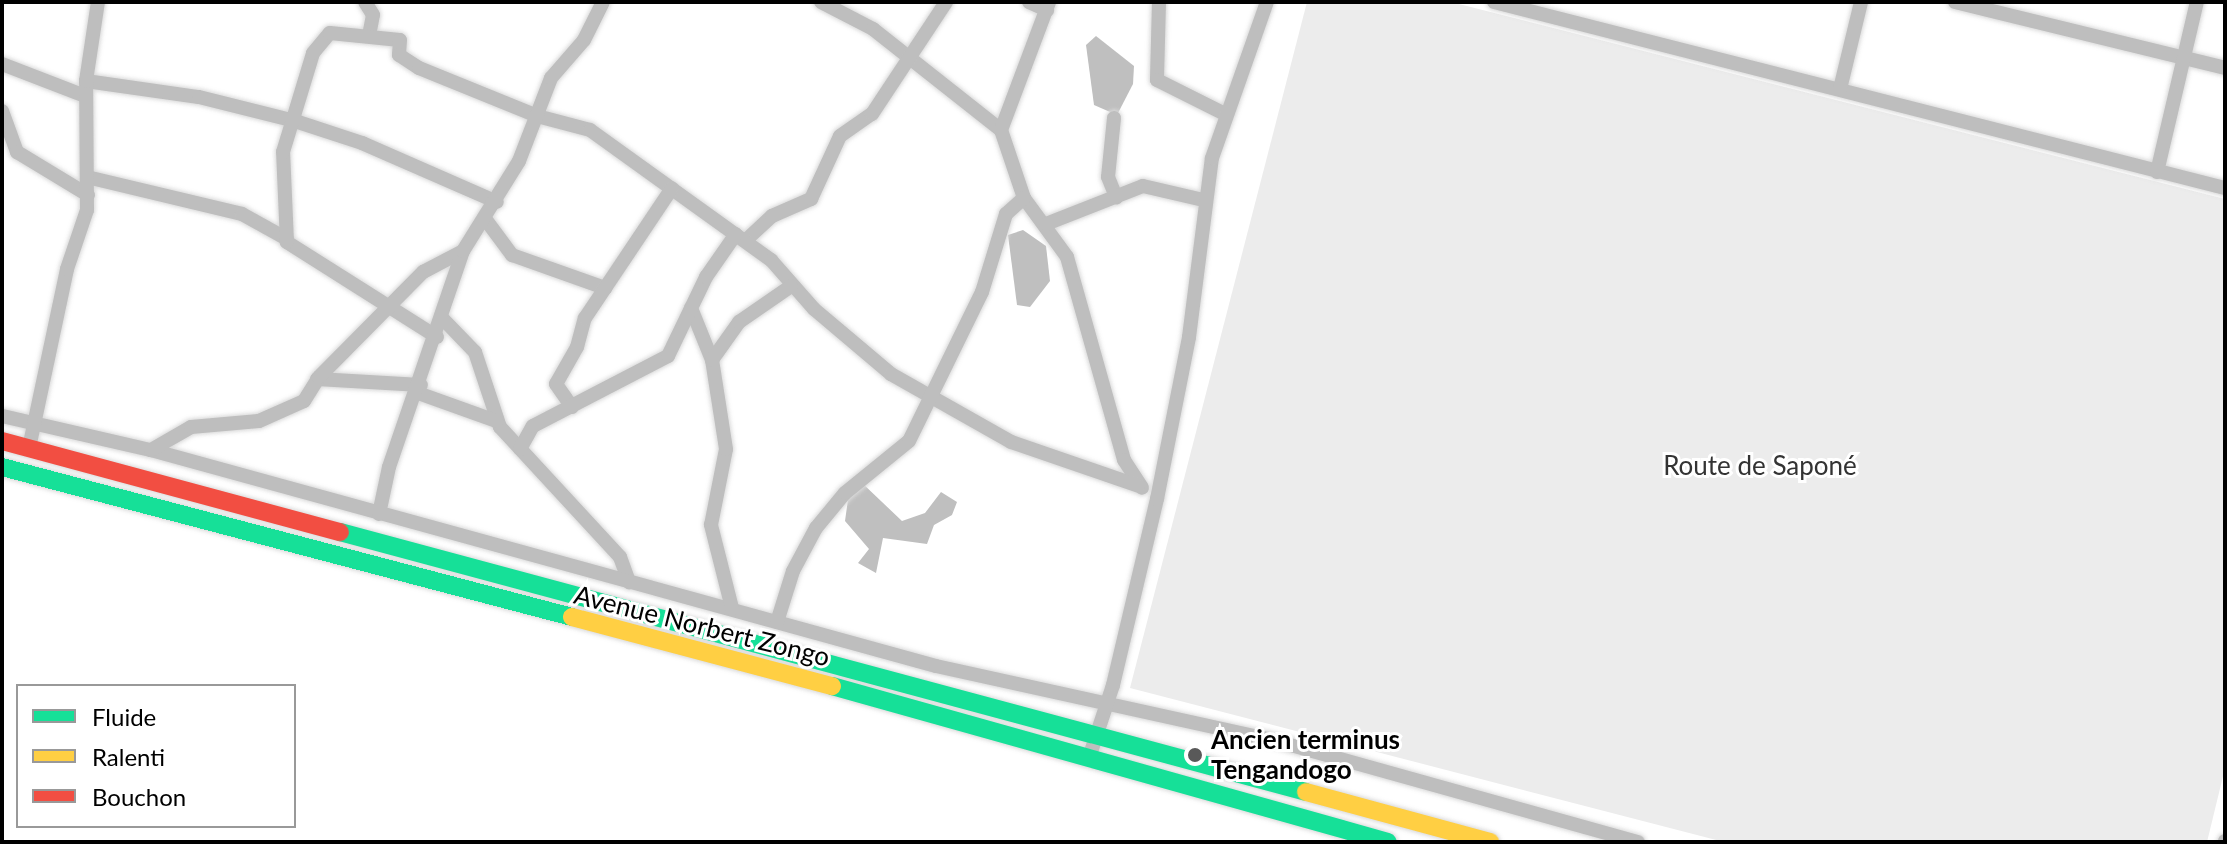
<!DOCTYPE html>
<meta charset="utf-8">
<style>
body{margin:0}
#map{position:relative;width:2227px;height:844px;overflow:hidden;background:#fff;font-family:Lato,sans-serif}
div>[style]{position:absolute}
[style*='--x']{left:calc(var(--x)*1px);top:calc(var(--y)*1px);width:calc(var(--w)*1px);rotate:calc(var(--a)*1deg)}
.green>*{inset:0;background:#ececec}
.water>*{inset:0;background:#bfbfbf}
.roads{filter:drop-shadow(0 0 2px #dbdbdb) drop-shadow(0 0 2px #dbdbdb)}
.street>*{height:14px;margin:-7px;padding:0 7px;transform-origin:7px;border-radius:7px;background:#bebebe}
.fast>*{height:18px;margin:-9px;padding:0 9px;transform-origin:9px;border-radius:9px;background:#16e098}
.slow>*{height:18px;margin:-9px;padding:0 9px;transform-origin:9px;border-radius:9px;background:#ffcf43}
.jam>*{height:18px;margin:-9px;padding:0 9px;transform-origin:9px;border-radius:9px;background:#f24e42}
.dots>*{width:22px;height:22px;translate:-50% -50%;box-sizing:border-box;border:4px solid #fff;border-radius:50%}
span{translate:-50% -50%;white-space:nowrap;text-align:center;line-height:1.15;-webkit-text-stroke:6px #fff;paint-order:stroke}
.park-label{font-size:26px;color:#333}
.street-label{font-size:26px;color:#000}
.poi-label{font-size:26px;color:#000;font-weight:700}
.left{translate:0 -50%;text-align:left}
.frame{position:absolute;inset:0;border:4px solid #000;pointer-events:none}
.legend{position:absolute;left:16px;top:684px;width:280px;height:144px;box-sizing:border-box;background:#fff;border:2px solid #999;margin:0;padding:10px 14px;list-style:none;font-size:24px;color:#000}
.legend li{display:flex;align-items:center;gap:16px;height:40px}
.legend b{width:40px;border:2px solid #999}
</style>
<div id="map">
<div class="green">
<i style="clip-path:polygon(1307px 2px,1451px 2px,2225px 199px,2225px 768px,2207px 842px,1724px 842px,1130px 688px)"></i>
</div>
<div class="water">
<i style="clip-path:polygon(1096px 36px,1134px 66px,1133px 84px,1117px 115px,1094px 105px,1086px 45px)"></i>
<i style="clip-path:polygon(1023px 230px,1046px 246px,1050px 281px,1030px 307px,1017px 305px,1008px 235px)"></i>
<i style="clip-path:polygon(861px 482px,902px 521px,925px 513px,941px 492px,957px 502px,952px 515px,934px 525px,927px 544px,883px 538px,876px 573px,858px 563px,869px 549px,845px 521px,849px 492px)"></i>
</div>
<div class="roads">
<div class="street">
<i style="--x:365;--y:2;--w:15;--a:58"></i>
<i style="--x:373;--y:15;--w:21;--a:101"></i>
<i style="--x:821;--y:2;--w:59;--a:27.4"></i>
<i style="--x:873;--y:29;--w:163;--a:38.3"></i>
<i style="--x:1001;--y:130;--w:72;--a:71.3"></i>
<i style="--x:1024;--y:198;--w:73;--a:53.9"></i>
<i style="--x:1067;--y:257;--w:211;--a:74.3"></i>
<i style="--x:1124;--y:460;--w:33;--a:57"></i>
<i style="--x:1029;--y:2;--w:20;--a:24"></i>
<i style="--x:1159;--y:2;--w:78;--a:91.5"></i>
<i style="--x:1157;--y:80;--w:76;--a:26.6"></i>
<i style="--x:1494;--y:2;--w:754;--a:14.28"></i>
<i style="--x:1955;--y:2;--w:278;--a:13.7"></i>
<i style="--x:2;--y:64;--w:89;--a:21.1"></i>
<i style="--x:86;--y:81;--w:114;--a:8.1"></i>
<i style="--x:199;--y:97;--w:99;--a:14"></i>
<i style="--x:295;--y:121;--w:71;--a:18.2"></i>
<i style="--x:362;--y:143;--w:147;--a:23.6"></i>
<i style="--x:1840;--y:89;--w:89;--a:-76.4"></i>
<i style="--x:2;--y:111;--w:44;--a:69.9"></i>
<i style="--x:17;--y:152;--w:83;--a:31.2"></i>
<i style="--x:1114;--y:118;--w:59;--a:95.8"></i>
<i style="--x:1108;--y:177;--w:22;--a:68"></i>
<i style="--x:1001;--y:130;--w:137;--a:-69.4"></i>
<i style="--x:2157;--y:172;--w:175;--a:-76.8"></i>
<i style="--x:87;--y:177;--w:159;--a:13.4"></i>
<i style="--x:242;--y:214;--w:51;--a:29.1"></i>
<i style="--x:486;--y:220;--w:44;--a:53.4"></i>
<i style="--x:512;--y:255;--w:99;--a:19.5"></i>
<i style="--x:1046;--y:224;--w:104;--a:-21.4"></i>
<i style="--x:1143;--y:186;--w:62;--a:13.1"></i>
<i style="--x:745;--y:241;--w:37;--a:-43"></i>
<i style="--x:772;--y:216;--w:43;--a:-23.6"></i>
<i style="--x:811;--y:199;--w:69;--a:-65.3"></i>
<i style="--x:840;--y:136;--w:39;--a:-35"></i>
<i style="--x:872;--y:114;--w:134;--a:-56.5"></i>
<i style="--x:691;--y:308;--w:56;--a:68"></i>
<i style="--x:443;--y:319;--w:46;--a:45.9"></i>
<i style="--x:475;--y:352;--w:79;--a:71.6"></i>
<i style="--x:500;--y:427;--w:177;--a:47.3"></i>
<i style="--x:620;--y:557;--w:27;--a:70"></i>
<i style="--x:437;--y:337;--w:178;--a:-147.7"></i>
<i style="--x:287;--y:242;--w:90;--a:-92.5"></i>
<i style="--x:283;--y:152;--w:103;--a:-73.1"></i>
<i style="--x:313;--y:53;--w:26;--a:-50"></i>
<i style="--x:330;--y:33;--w:70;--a:5.7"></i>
<i style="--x:400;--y:40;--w:15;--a:94"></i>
<i style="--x:399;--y:55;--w:24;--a:33"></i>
<i style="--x:419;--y:68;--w:127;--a:22.1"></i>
<i style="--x:537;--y:116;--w:55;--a:14.8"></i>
<i style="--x:590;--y:130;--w:223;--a:35.7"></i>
<i style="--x:771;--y:260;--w:65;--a:48.7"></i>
<i style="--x:814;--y:309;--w:101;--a:40.2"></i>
<i style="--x:891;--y:374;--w:138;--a:29.5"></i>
<i style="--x:1011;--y:442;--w:135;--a:19"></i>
<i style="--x:317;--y:379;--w:104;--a:3.3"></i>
<i style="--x:418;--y:393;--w:83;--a:19.7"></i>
<i style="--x:572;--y:407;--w:28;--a:-125"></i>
<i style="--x:556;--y:384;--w:43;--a:-60.4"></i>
<i style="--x:577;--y:347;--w:30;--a:-75"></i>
<i style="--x:585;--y:318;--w:156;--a:-56.2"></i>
<i style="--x:2;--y:416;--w:153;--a:12.9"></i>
<i style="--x:151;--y:450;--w:814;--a:15.38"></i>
<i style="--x:936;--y:666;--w:341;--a:12.4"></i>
<i style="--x:1269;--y:739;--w:383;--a:15.6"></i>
<i style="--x:29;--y:448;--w:183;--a:-78"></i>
<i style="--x:67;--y:269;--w:62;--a:-71.3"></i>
<i style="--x:87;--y:210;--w:129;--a:-90.4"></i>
<i style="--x:86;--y:81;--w:80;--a:-81.4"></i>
<i style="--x:520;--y:449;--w:26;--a:-61"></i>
<i style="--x:533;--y:426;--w:152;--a:-27.4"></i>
<i style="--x:668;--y:356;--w:88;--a:-64.3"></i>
<i style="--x:706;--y:277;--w:52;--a:-55.1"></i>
<i style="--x:151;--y:450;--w:46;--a:-29.9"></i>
<i style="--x:191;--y:427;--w:68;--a:-5"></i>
<i style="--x:259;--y:421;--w:49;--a:-24"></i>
<i style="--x:304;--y:401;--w:28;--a:-58"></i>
<i style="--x:319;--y:377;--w:148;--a:-45.3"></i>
<i style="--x:423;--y:272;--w:45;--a:-27.7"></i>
<i style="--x:379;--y:514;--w:48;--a:-78"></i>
<i style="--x:389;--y:467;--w:228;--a:-71.1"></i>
<i style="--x:463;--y:251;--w:106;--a:-58.1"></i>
<i style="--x:519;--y:161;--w:89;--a:-68.9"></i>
<i style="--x:551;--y:78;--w:50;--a:-49"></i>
<i style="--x:584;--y:40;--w:42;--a:-63.4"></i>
<i style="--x:732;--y:608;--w:86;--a:-104.2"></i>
<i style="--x:711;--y:525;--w:77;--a:-78.8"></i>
<i style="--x:726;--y:449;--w:90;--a:-98.9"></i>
<i style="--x:712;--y:360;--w:47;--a:-54.6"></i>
<i style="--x:739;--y:322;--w:63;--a:-34.7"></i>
<i style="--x:777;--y:622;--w:53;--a:-72.6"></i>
<i style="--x:793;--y:571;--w:49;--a:-61.9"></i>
<i style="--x:816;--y:528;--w:45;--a:-50.4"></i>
<i style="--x:845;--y:493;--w:82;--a:-39.1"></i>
<i style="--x:909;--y:441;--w:166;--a:-63.9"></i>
<i style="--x:982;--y:292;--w:82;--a:-72.9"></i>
<i style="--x:1006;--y:214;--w:24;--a:-42"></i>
<i style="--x:1089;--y:758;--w:77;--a:-71.8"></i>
<i style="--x:1113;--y:685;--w:191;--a:-76.7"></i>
<i style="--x:1157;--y:499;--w:165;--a:-78.8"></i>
<i style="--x:1189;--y:337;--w:180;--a:-82.7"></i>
<i style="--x:1212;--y:158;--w:165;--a:-70.6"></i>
<i style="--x:2225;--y:842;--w:1;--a:-90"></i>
</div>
<div class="fast">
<i style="--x:2;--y:467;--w:589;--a:14.74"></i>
<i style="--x:340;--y:532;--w:1000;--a:15.06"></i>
<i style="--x:832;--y:686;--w:577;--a:15.67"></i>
</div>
<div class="slow">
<i style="--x:572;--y:617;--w:269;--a:14.9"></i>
<i style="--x:1306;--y:792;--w:191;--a:15.2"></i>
</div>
<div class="jam">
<i style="--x:2;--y:441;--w:350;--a:15.1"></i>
</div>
</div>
<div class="dots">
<i style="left:1195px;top:755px;background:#595959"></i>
</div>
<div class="park-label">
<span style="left:1760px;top:466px">Route de Saponé</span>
</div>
<div class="street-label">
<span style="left:702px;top:626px;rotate:14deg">Avenue Norbert Zongo</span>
</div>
<div class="poi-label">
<span class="left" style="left:1211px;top:755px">Ancien terminus<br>Tengandogo</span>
</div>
<div class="frame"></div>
<ul class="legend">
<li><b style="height:10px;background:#16e098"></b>Fluide</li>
<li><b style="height:10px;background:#ffcf43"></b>Ralenti</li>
<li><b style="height:10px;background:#f24e42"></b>Bouchon</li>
</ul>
</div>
